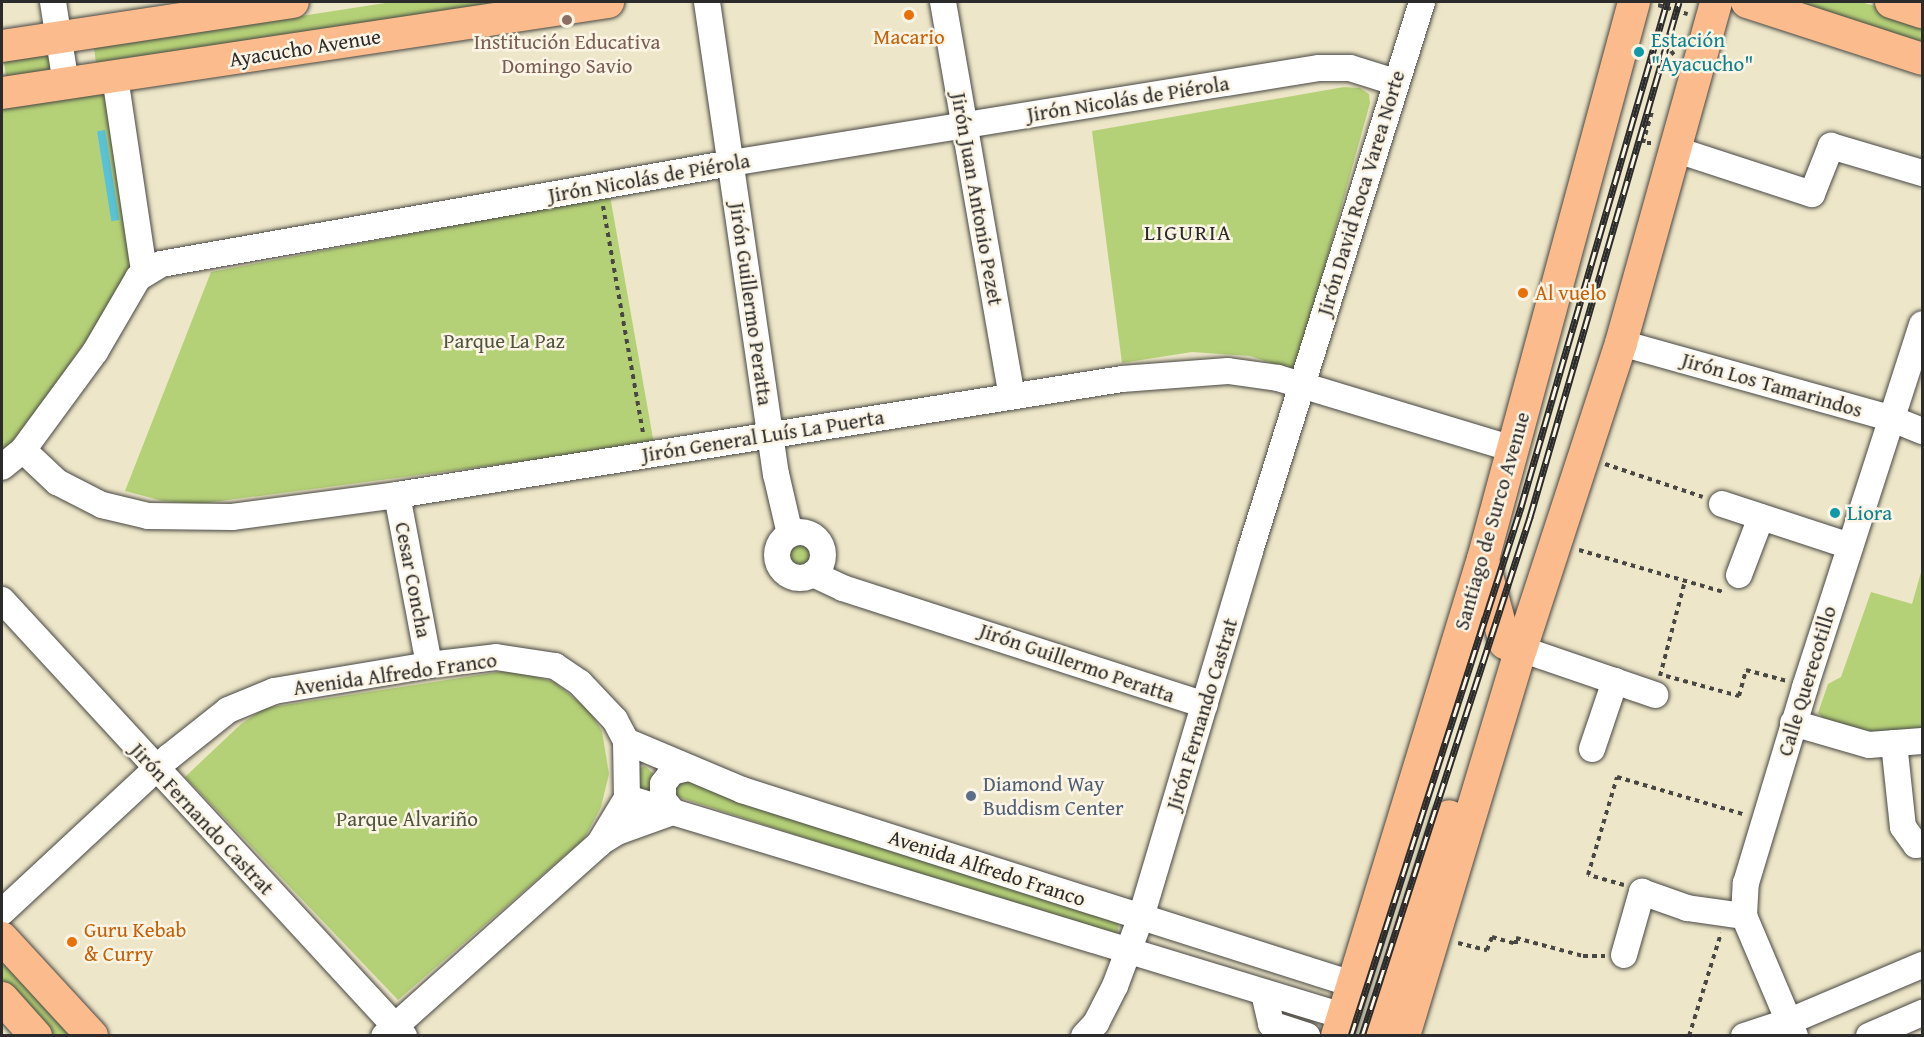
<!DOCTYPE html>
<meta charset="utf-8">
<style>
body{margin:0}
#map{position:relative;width:1924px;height:1037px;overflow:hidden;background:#ede6c8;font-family:"Gentium Book Plus",serif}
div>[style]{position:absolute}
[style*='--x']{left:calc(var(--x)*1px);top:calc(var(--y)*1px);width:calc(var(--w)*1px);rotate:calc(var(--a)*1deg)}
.green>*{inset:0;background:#b5d177;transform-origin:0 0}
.round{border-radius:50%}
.water>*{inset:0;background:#59c2d6;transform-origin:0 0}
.path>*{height:4px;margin-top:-2px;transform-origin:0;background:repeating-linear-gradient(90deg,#484743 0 4.5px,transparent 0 9px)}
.roads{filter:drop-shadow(0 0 2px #484743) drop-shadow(0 0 2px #484743)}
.minor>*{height:26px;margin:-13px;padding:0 13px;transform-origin:13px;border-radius:13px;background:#fff}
.minor>.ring{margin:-13px;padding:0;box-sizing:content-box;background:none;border:26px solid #fff;border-radius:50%}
.major>*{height:32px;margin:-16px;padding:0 16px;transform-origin:16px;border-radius:16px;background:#fbbb8c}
.rail>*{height:7px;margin-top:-3.5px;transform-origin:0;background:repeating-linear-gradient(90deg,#fcf5e5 0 14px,#2b2b2b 0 28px);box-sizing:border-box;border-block:2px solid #2b2b2b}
.dots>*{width:16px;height:16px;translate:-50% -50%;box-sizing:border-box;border:3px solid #fcf5e5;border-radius:50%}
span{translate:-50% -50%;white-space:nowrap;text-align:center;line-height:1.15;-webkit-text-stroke:5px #fcf5e5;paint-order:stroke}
.food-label{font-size:21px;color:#c56008}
.left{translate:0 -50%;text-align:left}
.culture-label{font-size:21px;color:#0d838f}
.education-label{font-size:21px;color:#785e54}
.street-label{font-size:21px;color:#2b2b2b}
.park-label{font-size:21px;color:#4e543e}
.service-label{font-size:21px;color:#4e5e75}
.neighbourhood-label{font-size:22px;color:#2b2b2b;letter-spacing:1.5px}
.frame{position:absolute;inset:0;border:3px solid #2b2b2b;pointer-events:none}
</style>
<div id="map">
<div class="green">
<i style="clip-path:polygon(392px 2px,539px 2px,97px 70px,94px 48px)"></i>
<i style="clip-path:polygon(1777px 2px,1861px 2px,1922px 20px,1922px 50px)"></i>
<i style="left:59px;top:37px;width:48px;height:58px;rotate:82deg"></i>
<i style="clip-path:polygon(126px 81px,147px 255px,73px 359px,20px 442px,2px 457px,2px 99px)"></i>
<i style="clip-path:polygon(1344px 87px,1360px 88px,1369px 94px,1370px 103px,1296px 371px,1250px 356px,1192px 352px,1122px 363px,1092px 131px)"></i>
<i style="clip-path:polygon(610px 196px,654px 444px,198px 504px,163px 501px,125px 491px,211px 272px)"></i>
<i class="round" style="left:786px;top:540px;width:28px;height:28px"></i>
<i style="clip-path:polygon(1922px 569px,1922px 733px,1864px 732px,1825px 720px,1818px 713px,1828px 684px,1841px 677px,1871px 592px,1912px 604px)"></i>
<i style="clip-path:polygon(511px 670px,554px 682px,589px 710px,602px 731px,609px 774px,601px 807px,584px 839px,398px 1000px,185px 777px,241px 724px,265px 708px)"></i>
<i style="clip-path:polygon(645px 766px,656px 776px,654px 790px,636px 793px,637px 769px)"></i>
<i style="clip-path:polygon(687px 775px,1119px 919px,1117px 938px,672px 795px,674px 780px)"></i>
<i style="clip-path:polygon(2px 955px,76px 1035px,52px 1035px,2px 979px)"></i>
</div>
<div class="water">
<i style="left:105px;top:130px;width:91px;height:8px;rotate:81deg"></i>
</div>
<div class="path">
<i style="--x:1658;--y:5;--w:31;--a:17"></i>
<i style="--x:1671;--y:51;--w:6;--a:51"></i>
<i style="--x:1651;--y:143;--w:8;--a:180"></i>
<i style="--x:1643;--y:143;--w:33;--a:-74"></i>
<i style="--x:603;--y:206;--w:230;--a:80"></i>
<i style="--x:1605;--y:464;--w:103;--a:18.6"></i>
<i style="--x:1579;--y:550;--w:151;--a:16.2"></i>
<i style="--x:1660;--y:676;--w:98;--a:-75.3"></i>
<i style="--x:1666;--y:676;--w:76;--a:15.3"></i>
<i style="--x:1739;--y:696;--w:27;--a:-75"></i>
<i style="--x:1746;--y:670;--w:42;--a:15"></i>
<i style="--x:1624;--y:885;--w:37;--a:-164"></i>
<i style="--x:1588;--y:875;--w:102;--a:-73.5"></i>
<i style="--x:1617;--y:777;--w:134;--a:16.4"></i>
<i style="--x:1458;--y:943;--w:30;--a:14"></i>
<i style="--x:1487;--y:950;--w:14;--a:-69"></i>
<i style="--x:1492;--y:937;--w:25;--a:16"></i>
<i style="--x:1516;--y:944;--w:6;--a:-90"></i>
<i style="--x:1516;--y:938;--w:69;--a:15"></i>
<i style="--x:1583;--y:956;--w:22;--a:0"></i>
<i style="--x:1689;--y:1036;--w:108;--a:-72.7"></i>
</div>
<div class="roads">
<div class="minor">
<i style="--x:53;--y:2;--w:83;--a:81"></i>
<i style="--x:707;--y:2;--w:477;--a:81.7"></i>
<i style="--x:776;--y:474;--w:62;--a:76.9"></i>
<i style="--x:943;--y:2;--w:400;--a:80.1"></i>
<i style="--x:115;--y:77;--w:196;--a:81.5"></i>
<i style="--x:1677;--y:150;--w:142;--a:18.1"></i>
<i style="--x:1812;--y:194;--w:52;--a:-68.4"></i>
<i style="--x:1831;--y:146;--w:95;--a:16.5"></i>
<i style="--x:1621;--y:343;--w:279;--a:15.6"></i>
<i style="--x:1890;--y:418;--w:35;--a:22"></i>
<i style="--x:23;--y:450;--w:47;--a:43.3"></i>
<i style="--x:57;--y:482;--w:51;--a:27.1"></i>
<i style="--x:102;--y:505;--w:47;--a:13.4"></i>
<i style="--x:148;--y:516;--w:84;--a:0.7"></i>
<i style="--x:232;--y:517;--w:166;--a:-7.6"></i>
<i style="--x:397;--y:495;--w:734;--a:-9.09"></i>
<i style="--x:1122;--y:379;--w:106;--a:-4.3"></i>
<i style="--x:1228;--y:371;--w:50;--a:8"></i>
<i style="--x:1278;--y:378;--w:245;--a:16.8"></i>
<i style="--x:2;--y:467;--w:27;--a:-39"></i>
<i style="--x:23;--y:450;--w:122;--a:-53.7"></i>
<i style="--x:95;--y:352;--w:86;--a:-59.8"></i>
<i style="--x:138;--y:278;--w:27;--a:-31"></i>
<i style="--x:161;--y:264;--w:579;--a:-10.05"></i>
<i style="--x:731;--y:163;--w:596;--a:-9.18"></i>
<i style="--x:1319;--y:68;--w:31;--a:0"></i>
<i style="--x:1350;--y:68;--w:47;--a:17.3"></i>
<i style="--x:397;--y:495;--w:173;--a:79.3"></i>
<i style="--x:1722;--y:504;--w:135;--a:18.2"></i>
<i class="ring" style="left:777px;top:532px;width:20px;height:20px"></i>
<i style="--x:813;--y:574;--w:33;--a:25"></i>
<i style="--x:843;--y:588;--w:380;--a:17.9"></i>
<i style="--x:1739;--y:575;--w:62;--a:-69.2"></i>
<i style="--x:2;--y:600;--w:593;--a:47.32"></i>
<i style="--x:1521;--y:649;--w:142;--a:18.9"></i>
<i style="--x:1793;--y:723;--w:79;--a:16.1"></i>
<i style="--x:1869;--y:745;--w:53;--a:-4.3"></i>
<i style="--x:626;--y:741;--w:126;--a:22.9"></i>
<i style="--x:742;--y:790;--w:640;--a:17.64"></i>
<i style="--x:1894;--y:743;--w:84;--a:83.9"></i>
<i style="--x:1903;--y:827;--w:22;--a:54"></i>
<i style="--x:1916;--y:845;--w:6;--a:-9"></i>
<i style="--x:1592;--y:749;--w:72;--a:-71.3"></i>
<i style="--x:627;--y:798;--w:748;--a:16.93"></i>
<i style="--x:601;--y:842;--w:19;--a:-32"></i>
<i style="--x:617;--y:832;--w:59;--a:-19.7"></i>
<i style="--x:673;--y:812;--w:16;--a:-128"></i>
<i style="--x:663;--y:799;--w:15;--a:-90"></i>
<i style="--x:663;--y:784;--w:15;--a:-53"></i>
<i style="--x:672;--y:772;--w:16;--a:-14"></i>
<i style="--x:2;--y:912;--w:228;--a:-42.9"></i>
<i style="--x:169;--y:757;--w:75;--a:-38.5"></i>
<i style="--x:228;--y:710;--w:50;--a:-22.4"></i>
<i style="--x:274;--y:691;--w:157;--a:-9.5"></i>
<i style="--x:429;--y:665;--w:67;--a:-6.8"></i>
<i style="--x:496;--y:657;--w:60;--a:8.7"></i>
<i style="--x:555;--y:666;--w:30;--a:34"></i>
<i style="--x:580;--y:683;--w:51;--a:46.6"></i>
<i style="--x:615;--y:720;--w:24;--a:62"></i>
<i style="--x:626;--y:741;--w:57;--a:89"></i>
<i style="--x:627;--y:798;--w:54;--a:121.3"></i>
<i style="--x:599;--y:844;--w:288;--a:138.2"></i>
<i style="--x:1624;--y:955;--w:66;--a:-74.1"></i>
<i style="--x:1642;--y:892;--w:48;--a:19.6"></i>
<i style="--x:1687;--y:908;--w:58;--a:8"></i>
<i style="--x:1264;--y:993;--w:32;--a:77"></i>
<i style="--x:1271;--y:1024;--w:38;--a:18"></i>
<i style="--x:1084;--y:1036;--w:18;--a:-47"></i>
<i style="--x:1096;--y:1023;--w:42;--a:-62.8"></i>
<i style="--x:1115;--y:986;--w:74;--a:-69.4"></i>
<i style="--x:1141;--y:917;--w:382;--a:-73.4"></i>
<i style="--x:1250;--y:551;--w:575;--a:-72.6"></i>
<i style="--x:1744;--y:1036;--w:48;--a:-18.1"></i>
<i style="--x:1790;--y:1021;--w:143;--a:-23"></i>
<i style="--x:1795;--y:1036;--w:130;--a:-113"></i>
<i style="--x:1744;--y:916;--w:33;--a:-87"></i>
<i style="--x:1746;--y:883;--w:205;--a:-73.2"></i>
<i style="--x:1805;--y:687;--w:381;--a:-72.1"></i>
<i style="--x:1869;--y:1036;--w:58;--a:-23.5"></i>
</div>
<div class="major">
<i style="--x:1747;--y:2;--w:184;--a:18"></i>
<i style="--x:1891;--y:2;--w:33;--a:18"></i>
<i style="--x:2;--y:46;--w:294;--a:-8.6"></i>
<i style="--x:2;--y:93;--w:613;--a:-8.54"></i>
<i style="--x:1483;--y:560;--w:86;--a:75.2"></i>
<i style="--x:2;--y:938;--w:133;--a:47.4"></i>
<i style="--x:2;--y:998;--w:51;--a:48.2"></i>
<i style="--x:1337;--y:1036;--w:499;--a:-73"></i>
<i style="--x:1483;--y:559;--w:577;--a:-74.83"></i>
<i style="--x:1378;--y:1036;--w:231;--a:-72.1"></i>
<i style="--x:1404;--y:1036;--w:404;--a:-73.2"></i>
<i style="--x:1521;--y:649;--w:322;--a:-71.9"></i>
<i style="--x:1621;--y:343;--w:354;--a:-74.4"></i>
</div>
</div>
<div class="rail">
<i style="--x:1351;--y:1036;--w:556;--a:-72.18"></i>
<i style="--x:1521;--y:507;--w:526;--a:-73.87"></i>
<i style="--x:1362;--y:1036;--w:546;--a:-72.06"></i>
<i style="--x:1530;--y:517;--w:536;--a:-73.86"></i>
</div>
<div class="dots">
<i style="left:909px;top:15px;background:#e8710a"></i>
<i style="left:567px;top:20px;background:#8d6e63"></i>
<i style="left:1639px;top:52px;background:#0f9aa8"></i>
<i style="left:1523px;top:293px;background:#e8710a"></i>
<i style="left:1835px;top:513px;background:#0f9aa8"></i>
<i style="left:971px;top:796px;background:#5c6f8a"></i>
<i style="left:72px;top:942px;background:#e8710a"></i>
</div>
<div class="food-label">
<span style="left:909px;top:37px">Macario</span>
<span class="left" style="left:1535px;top:293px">Al vuelo</span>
<span class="left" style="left:84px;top:942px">Guru Kebab<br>&amp; Curry</span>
</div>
<div class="culture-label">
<span class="left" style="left:1651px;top:52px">Estación<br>"Ayacucho"</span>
<span class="left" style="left:1847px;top:513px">Liora</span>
</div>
<div class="education-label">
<span style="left:567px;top:54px">Institución Educativa<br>Domingo Savio</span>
</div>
<div class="street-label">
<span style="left:305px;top:48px;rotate:-9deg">Ayacucho Avenue</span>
<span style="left:1128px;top:99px;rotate:-9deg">Jirón Nicolás de Piérola</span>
<span style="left:649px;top:178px;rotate:-10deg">Jirón Nicolás de Piérola</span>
<span style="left:1361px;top:193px;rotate:-73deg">Jirón David Roca Varea Norte</span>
<span style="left:977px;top:199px;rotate:80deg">Jirón Juan Antonio Pezet</span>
<span style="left:751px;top:304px;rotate:82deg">Jirón Guillermo Peratta</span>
<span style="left:1772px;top:385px;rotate:16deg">Jirón Los Tamarindos</span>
<span style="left:763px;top:436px;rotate:-9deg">Jirón General Luís La Puerta</span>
<span style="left:1492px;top:521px;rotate:-74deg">Santiago de Surco Avenue</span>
<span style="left:413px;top:580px;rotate:79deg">Cesar Concha</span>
<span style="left:1077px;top:663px;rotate:19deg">Jirón Guillermo Peratta</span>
<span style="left:395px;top:674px;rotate:-8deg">Avenida Alfredo Franco</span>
<span style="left:1807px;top:681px;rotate:-73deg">Calle Querecotillo</span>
<span style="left:1202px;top:714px;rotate:-73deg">Jirón Fernando Castrat</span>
<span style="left:202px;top:819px;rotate:47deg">Jirón Fernando Castrat</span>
<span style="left:987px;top:868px;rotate:18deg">Avenida Alfredo Franco</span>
</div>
<div class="park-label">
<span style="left:504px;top:341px">Parque La Paz</span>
<span style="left:407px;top:819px">Parque Alvariño</span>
</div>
<div class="service-label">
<span class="left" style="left:983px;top:796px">Diamond Way<br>Buddism Center</span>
</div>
<div class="neighbourhood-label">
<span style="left:1188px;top:233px">LIGURIA</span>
</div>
<div class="frame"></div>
</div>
